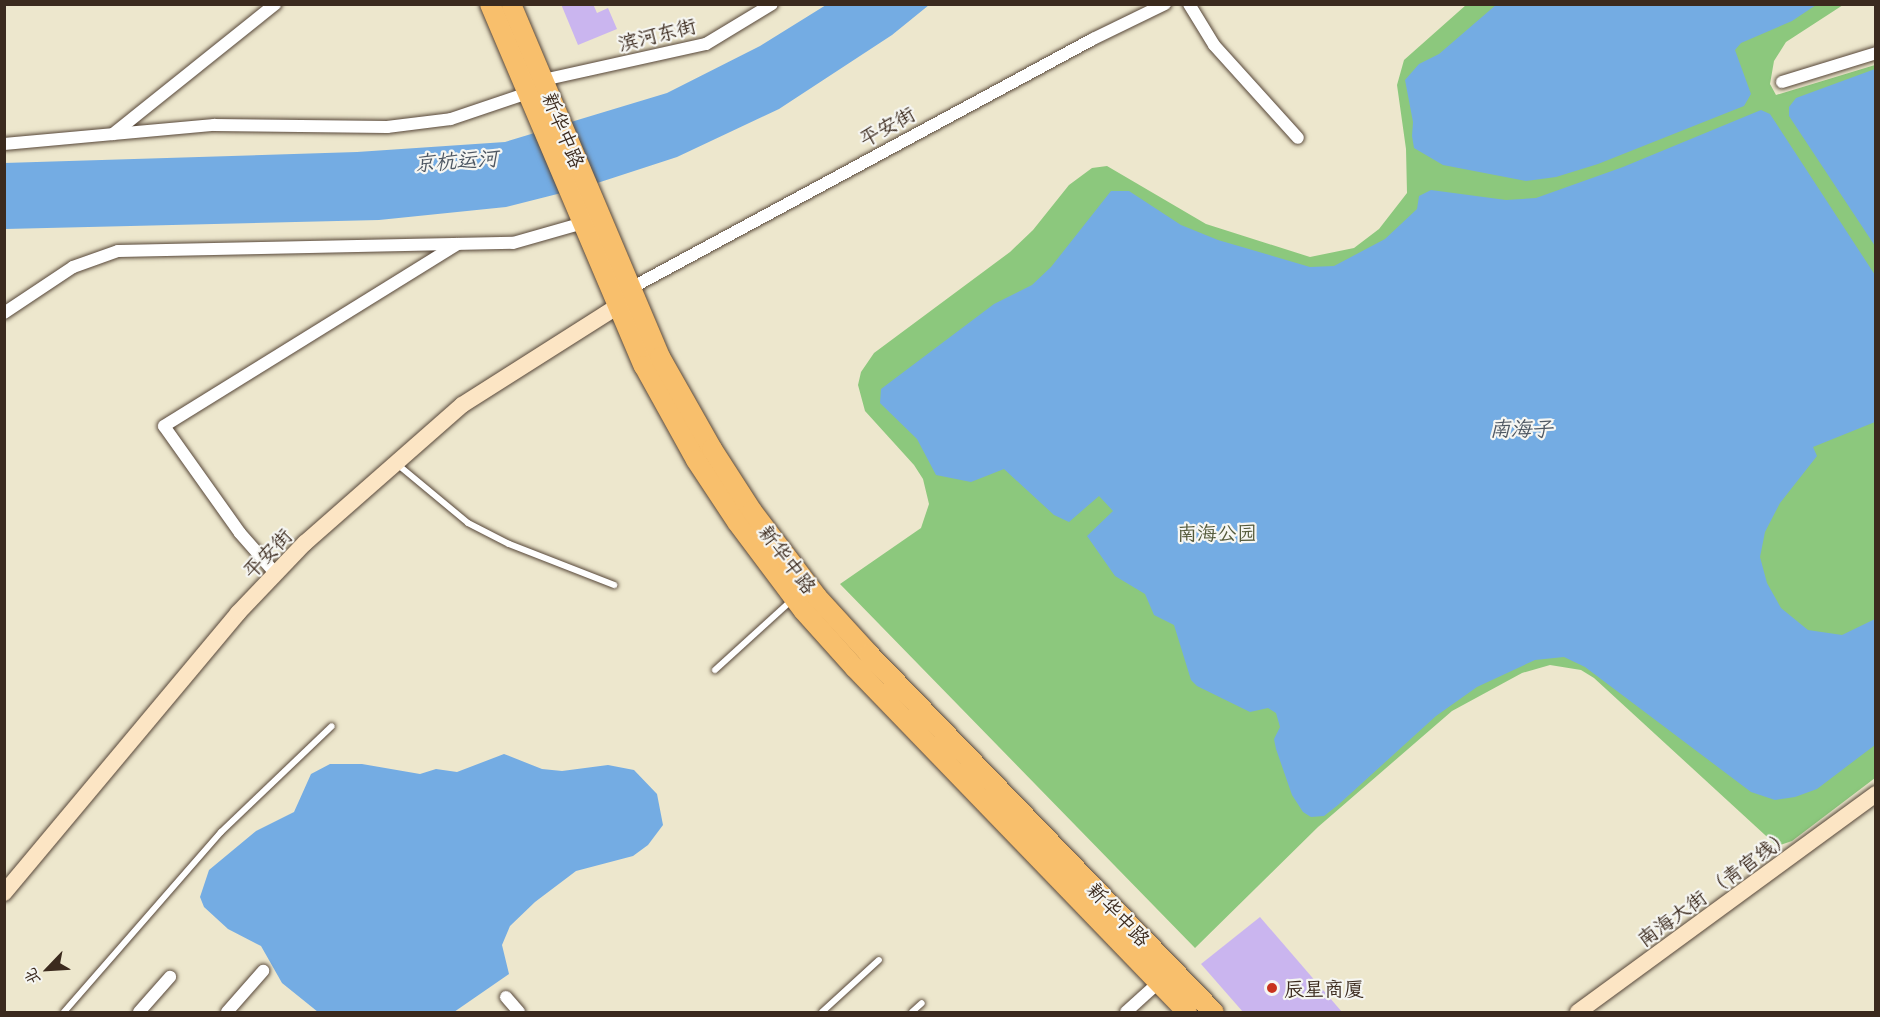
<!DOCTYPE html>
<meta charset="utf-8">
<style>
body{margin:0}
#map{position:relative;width:1880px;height:1017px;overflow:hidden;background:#ede7cd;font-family:Delius,"LXGW WenKai TC",sans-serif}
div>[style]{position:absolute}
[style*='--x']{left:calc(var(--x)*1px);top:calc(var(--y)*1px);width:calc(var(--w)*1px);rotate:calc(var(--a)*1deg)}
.green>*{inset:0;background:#8cc87d}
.water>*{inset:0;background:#74ace3}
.building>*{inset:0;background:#cab5ef}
.roads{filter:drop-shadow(0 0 2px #564638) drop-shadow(0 0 2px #564638)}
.lane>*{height:6px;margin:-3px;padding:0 3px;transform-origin:3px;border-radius:3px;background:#fff}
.street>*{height:12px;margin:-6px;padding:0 6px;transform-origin:6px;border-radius:6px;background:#fff}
.secondary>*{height:16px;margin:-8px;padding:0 8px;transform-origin:8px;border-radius:8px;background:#fce5c4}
.primary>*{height:20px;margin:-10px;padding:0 10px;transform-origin:10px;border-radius:10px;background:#f8bf6c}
.dots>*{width:16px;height:16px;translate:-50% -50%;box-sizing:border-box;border:3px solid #f6f6f2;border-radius:50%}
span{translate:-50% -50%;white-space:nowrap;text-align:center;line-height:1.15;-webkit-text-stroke:4.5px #f6f6f2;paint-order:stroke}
.street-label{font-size:20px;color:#3b2a1e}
.park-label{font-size:20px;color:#53593a}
.poi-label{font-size:20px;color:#3b2a1e}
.left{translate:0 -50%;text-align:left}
.water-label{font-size:21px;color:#4f5863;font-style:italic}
.frame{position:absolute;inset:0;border:6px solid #3b2a1e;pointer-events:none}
.north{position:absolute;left:18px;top:939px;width:60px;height:60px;-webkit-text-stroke:4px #f6f6f2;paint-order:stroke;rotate:245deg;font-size:16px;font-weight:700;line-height:24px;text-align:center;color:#3b2a1e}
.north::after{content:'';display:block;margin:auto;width:21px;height:27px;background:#3b2a1e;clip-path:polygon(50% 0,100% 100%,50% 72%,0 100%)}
</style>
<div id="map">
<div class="green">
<i style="clip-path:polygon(1466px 5px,1843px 5px,1786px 42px,1774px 61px,1770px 84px,1776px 95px,1875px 65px,1875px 778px,1792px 841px,1777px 846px,1594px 678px,1581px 670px,1550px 665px,1522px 673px,1452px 711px,1318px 827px,1195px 948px,840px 584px,921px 528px,929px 504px,923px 479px,914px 465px,865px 411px,858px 385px,861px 372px,874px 353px,1010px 252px,1033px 230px,1069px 185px,1092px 168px,1107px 166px,1206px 224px,1310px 257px,1354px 248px,1379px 229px,1407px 193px,1406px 149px,1397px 85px,1404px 60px)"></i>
</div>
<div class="water">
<i style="clip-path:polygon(1497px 4px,1816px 4px,1816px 5px,1792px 21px,1741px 43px,1735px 50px,1751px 94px,1744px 106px,1598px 164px,1556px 177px,1526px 181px,1443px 165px,1414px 148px,1412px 136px,1413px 122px,1405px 80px,1419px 64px,1439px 54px)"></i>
<i style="clip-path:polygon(826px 5px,929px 5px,892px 35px,779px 109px,677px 157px,585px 187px,506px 207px,379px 220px,5px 229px,4px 163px,357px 152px,505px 142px,667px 93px,760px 46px)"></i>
<i style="clip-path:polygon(1875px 69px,1875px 246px,1789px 116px,1789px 107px,1796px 98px)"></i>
<i style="clip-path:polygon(1761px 110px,1770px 114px,1875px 275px,1875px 422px,1813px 447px,1817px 456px,1780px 503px,1765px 532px,1760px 557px,1767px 583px,1781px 608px,1808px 630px,1842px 635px,1875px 619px,1875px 745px,1817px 789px,1795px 797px,1775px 800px,1751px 792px,1585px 667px,1564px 657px,1535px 660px,1477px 687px,1436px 716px,1338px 805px,1324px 816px,1311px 817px,1303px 812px,1292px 795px,1276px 749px,1274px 739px,1280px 727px,1276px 713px,1268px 708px,1250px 712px,1197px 686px,1191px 680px,1174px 625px,1154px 615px,1145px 594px,1115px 576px,1087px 536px,1113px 511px,1099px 496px,1069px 522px,1054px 515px,1004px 469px,971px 482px,936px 475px,917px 439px,880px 403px,881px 389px,994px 304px,1032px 285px,1051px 267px,1111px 191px,1129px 191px,1181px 225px,1218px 240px,1310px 267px,1334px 266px,1385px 239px,1417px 209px,1419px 196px,1431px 190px,1506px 200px,1536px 198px,1623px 167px)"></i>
<i style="clip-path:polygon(504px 754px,542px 769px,562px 771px,608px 765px,634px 770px,657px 794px,663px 825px,648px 845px,633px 856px,576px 871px,535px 902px,510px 926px,502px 945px,509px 974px,454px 1012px,318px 1012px,282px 983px,261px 946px,228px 929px,204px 907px,200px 897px,209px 870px,256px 831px,294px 812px,311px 774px,330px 764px,362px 764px,420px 774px,436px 769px,457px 772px)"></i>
</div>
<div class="building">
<i style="clip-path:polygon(561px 4px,593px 4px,597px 13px,608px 8px,617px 29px,578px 45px)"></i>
<i style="clip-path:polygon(1260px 917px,1342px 1012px,1243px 1012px,1201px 964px)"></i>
</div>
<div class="roads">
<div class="lane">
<i style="--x:397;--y:464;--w:92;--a:39.7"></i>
<i style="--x:468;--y:523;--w:46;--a:27.1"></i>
<i style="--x:509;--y:544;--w:113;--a:21.3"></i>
<i style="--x:715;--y:670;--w:104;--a:-42.3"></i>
<i style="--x:64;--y:1012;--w:239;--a:-48.9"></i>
<i style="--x:221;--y:832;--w:153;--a:-43.7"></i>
<i style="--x:822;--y:1012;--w:77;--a:-42.4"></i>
<i style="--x:912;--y:1012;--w:13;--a:-42"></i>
</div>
<div class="street">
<i style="--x:1189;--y:4;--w:48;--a:58.6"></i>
<i style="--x:1214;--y:45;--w:125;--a:47.9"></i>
<i style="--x:543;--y:80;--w:167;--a:-12.5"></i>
<i style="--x:706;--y:44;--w:77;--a:-31.2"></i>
<i style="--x:1782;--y:82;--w:98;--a:-17.1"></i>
<i style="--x:113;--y:134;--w:208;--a:-38.7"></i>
<i style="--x:4;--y:144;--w:211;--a:-5.2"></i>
<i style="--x:214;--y:125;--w:173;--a:0.7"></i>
<i style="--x:387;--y:127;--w:64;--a:-7.1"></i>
<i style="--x:451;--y:119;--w:81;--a:-18.7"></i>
<i style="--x:631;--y:288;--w:525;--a:-28.32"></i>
<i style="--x:1093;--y:39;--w:80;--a:-25.9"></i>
<i style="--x:4;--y:313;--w:83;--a:-33.7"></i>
<i style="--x:73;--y:267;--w:48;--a:-19.6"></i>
<i style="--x:118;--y:251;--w:395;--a:-1.2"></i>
<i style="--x:513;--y:243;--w:73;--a:-15.9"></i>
<i style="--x:276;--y:574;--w:55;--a:-131.3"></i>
<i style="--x:240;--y:533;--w:131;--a:-125.4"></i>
<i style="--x:164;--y:426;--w:345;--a:-31.8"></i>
<i style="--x:506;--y:997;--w:20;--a:49"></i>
<i style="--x:139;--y:1012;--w:47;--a:-48.5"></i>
<i style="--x:227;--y:1012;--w:55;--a:-48.7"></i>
<i style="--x:1126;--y:1012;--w:43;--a:-42.2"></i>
</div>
<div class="secondary">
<i style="--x:4;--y:893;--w:365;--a:-50.1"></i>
<i style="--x:238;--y:613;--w:97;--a:-46.3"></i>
<i style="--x:305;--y:543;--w:209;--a:-41.3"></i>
<i style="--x:462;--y:405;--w:185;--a:-32.4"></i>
<i style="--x:1578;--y:1012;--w:369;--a:-36.2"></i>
</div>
<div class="primary">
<i style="--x:490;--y:4;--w:393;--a:67"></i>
<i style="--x:644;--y:366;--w:107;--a:61"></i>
<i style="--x:696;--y:460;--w:74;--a:56.5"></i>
<i style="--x:737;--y:522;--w:110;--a:53.1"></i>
<i style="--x:803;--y:610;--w:78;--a:48.1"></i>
<i style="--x:855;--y:668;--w:478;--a:46"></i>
<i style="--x:511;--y:4;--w:383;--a:67.1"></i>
<i style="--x:660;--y:357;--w:106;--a:60.5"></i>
<i style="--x:712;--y:449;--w:74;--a:57.2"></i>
<i style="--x:752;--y:511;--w:108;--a:52.9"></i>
<i style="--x:817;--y:597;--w:77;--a:47.6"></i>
<i style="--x:869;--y:654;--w:497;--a:46.1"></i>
</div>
</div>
<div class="dots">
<i style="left:1272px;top:988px;background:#c8321e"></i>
</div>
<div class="street-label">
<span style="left:657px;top:34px;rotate:-14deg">滨河东街</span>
<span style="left:887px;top:126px;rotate:-29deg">平安街</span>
<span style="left:564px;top:130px;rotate:68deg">新华中路</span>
<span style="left:267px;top:553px;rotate:-46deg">平安街</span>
<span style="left:788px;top:559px;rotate:53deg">新华中路</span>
<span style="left:1714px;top:887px;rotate:-36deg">南海大街 （青官线）</span>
<span style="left:1119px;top:914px;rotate:46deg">新华中路</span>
</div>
<div class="park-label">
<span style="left:1217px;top:532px">南海公园</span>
</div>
<div class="poi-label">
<span class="left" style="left:1284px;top:988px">辰星商厦</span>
</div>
<div class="water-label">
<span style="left:456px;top:161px;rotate:-4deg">京杭运河</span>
<span style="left:1521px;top:429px">南海子</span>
</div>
<div class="frame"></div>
<div class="north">北</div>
</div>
